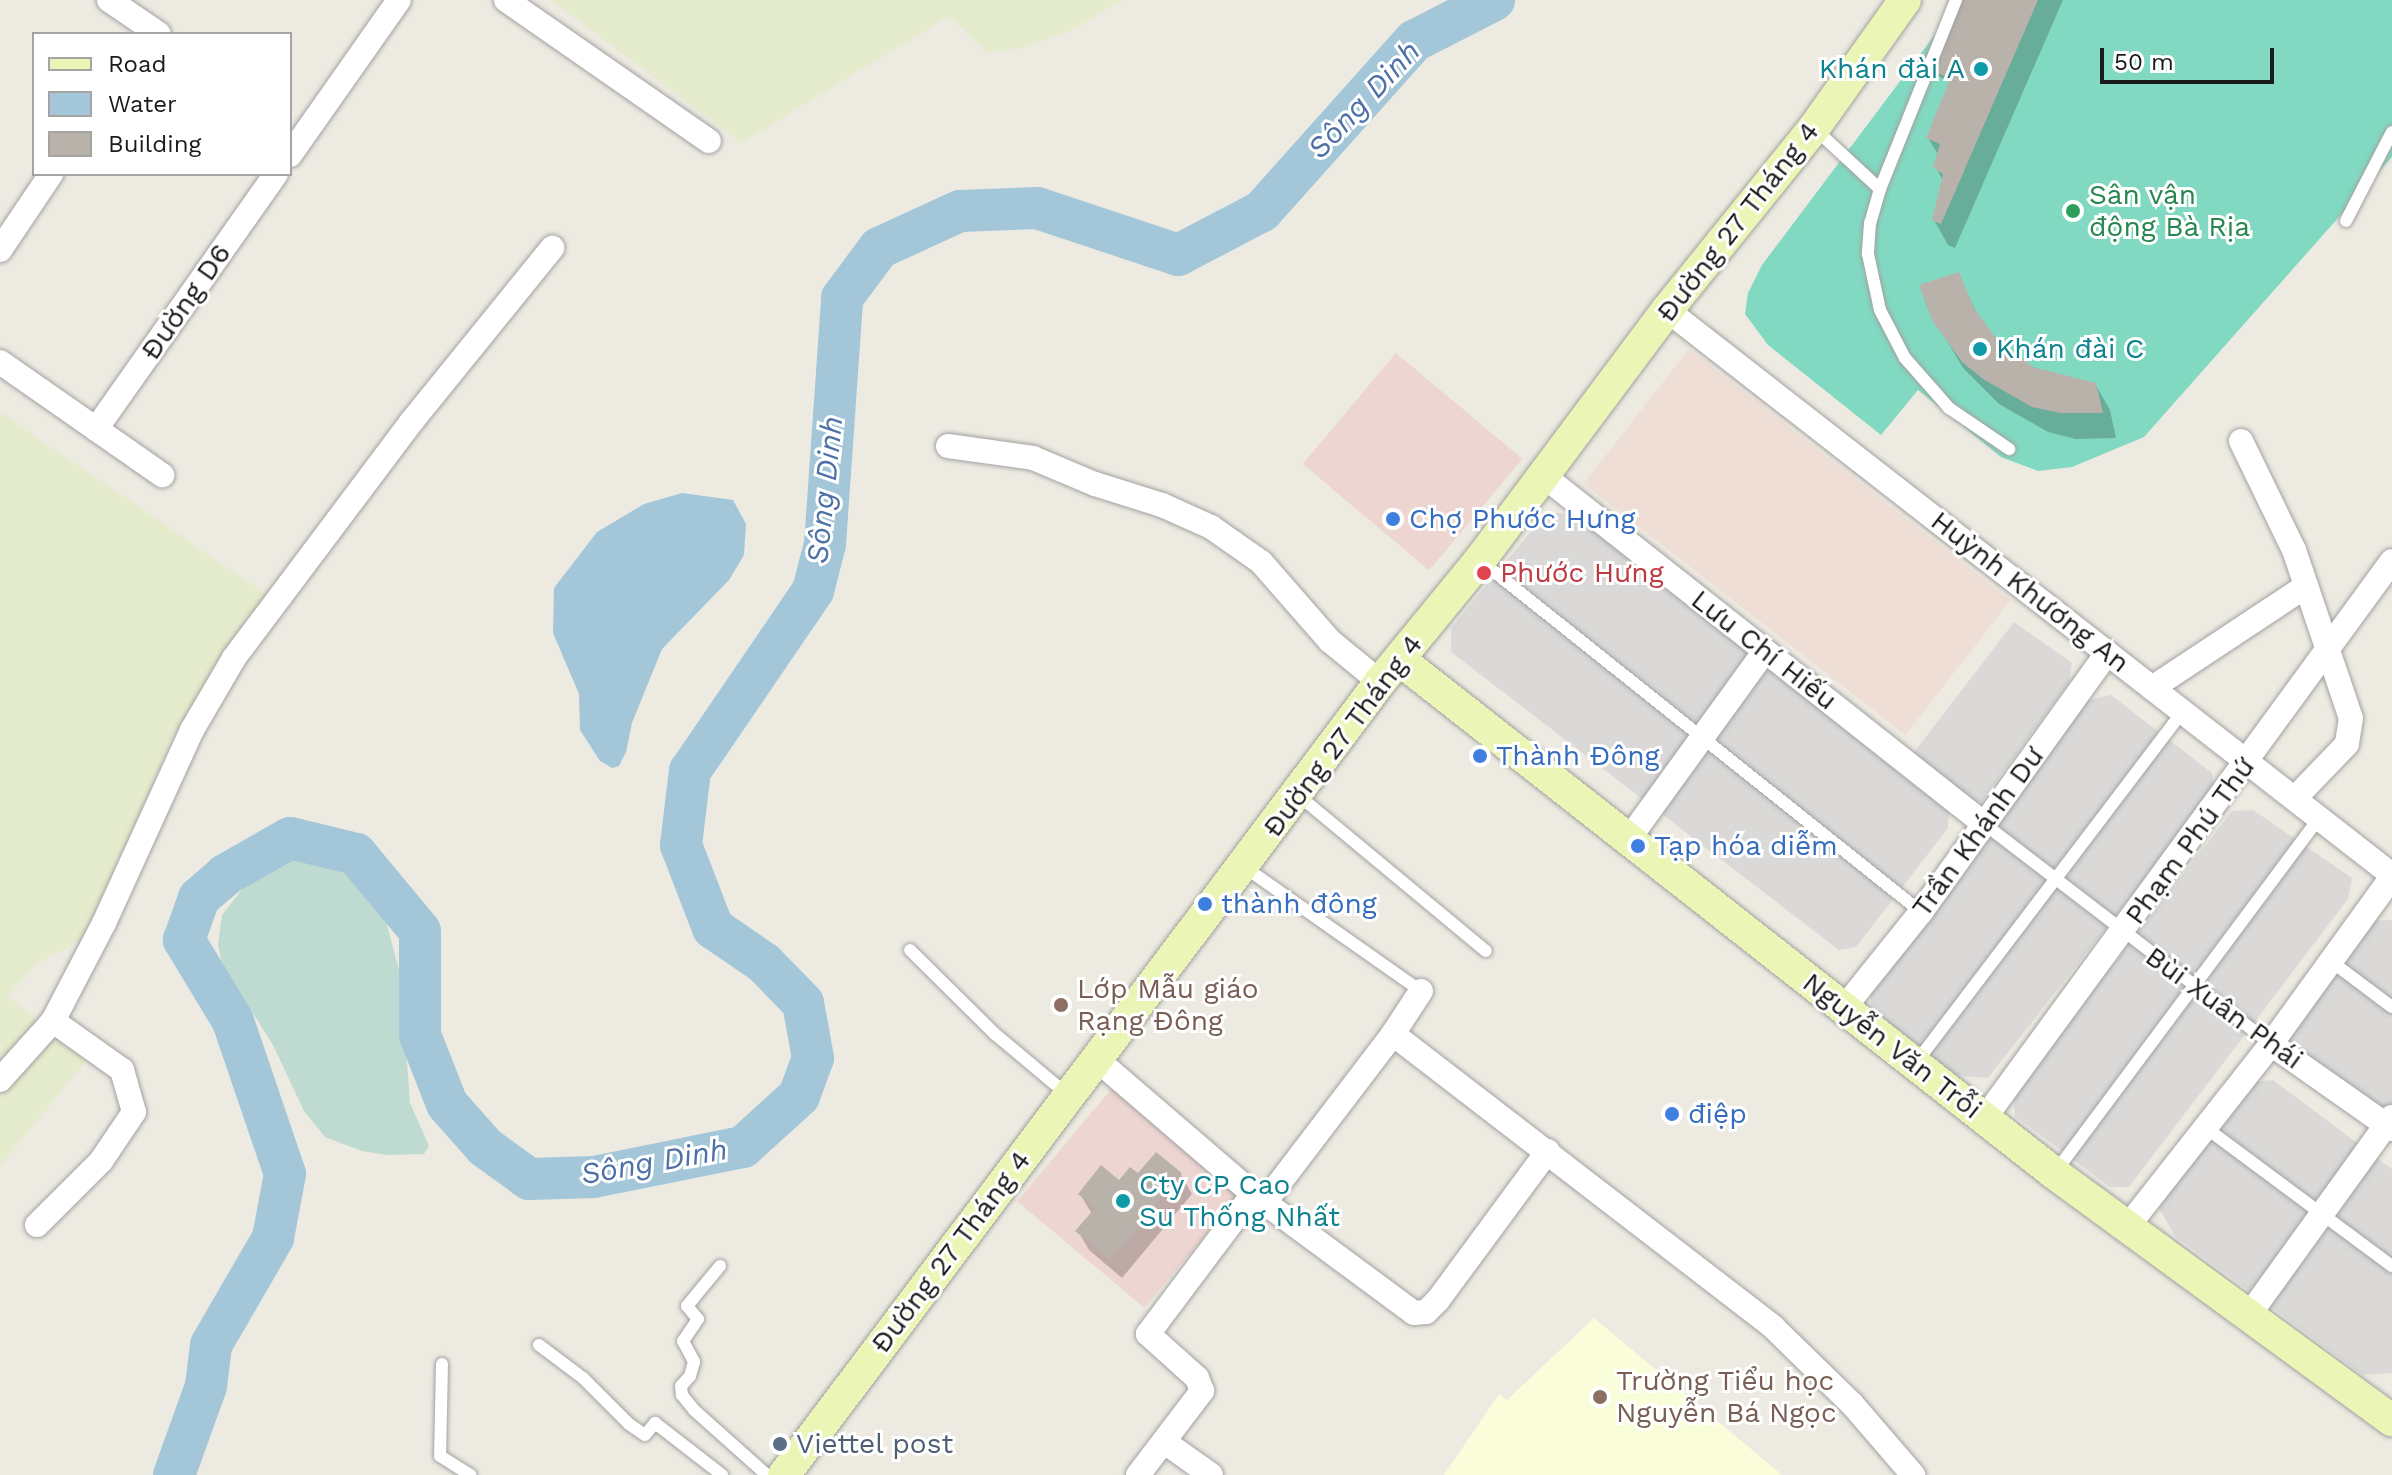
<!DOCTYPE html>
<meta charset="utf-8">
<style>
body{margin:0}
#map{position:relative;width:2392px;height:1475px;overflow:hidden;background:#edeae1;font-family:"Work Sans",sans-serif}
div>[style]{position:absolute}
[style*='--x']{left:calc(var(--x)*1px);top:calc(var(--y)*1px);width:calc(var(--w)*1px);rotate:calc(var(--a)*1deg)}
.residential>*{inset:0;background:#dad9d8}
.commercial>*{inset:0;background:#edd5d1;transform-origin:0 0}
.education>*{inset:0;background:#f9fdda}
.military>*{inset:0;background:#eeded5;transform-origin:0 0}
.farmland>*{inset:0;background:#e5ebcd}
.wetland>*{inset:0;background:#bfdad0}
.pitch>*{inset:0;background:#82d9c1}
.water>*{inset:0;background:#a3c7d9}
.shadow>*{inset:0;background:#0003}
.river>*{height:42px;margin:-21px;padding:0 21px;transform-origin:21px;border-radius:21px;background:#a3c7d9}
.building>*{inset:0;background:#b9b2ab}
.roads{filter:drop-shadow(0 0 2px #a2a2a2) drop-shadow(0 0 2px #a2a2a2)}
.lane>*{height:12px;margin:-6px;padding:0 6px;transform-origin:6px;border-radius:6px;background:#fff}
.street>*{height:24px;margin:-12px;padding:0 12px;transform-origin:12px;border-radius:12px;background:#fff}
.secondary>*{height:32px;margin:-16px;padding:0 16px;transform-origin:16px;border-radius:16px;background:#ebf6b6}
.dots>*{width:22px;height:22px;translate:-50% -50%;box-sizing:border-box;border:4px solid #fff;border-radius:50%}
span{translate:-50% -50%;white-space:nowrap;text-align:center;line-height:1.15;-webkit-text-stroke:6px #fff;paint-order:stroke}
.culture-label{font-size:28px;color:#0d838f}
.right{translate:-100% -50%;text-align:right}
.left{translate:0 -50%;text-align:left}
.leisure-label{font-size:28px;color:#27864d}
.street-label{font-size:28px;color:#1b1b1b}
.shop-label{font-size:28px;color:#366cbe}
.health-label{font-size:28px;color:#be3a42}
.education-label{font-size:28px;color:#785e54}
.service-label{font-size:28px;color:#4e5e75}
.water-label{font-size:30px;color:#4d70a6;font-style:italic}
.legend{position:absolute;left:32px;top:32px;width:260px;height:144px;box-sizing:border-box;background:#fff;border:2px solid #a4a4a4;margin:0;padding:10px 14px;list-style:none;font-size:24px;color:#1b1b1b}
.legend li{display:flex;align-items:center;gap:16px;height:40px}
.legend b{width:40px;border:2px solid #a4a4a4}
.scale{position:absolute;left:2100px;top:48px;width:174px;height:36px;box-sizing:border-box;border:4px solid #1b1b1b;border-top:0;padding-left:10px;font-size:24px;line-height:28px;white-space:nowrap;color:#1b1b1b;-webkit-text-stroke:6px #fff;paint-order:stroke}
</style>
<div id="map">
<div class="residential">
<i style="clip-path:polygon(1547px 512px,1573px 514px,1949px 807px,1948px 828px,1856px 947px,1839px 950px,1451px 652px,1451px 628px)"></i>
<i style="clip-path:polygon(2014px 622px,2072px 663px,2069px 682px,1982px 801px,1959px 803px,1905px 764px)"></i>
<i style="clip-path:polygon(2111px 695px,2212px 773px,2214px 790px,1988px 1078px,1957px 1076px,1871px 1008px,1870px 988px,2089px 700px)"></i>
<i style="clip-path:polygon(2253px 810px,2352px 878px,2348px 899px,2129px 1187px,2110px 1187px,2015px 1116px,2013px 1094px,2232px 811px)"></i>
<i style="clip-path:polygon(2392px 920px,2392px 1128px,2290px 1052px,2290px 1032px,2374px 921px)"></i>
<i style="clip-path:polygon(2273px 1080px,2392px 1169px,2392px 1373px,2363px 1375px,2175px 1236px,2156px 1203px,2253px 1082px)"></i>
</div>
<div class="commercial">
<i style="left:1396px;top:353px;width:165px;height:145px;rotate:40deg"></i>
<i style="left:1113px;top:1087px;width:166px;height:149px;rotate:40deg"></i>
</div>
<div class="education">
<i style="clip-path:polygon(1594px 1318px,1782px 1475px,1444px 1475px,1499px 1394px,1507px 1400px)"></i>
</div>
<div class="military">
<i style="left:1689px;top:349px;width:408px;height:171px;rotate:38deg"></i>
</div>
<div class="farmland">
<i style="clip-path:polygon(551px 0,1122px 0,1070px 31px,1025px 47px,988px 53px,949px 16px,741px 143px)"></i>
<i style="clip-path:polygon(0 412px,272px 598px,170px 741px,96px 924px,87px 937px,37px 963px,7px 997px,88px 1058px,0 1166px)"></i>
</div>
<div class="wetland">
<i style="clip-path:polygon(302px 849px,333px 854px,346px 862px,373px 889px,383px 910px,400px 974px,410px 1103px,429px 1146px,424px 1154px,387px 1155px,362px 1151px,325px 1137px,304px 1111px,273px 1045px,222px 964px,218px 945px,222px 915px,265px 860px,276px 854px)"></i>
</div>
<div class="pitch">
<i style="clip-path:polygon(1961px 0,2392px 0,2392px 157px,2144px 437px,2072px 467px,2038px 471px,2001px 457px,1918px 390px,1881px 435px,1768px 345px,1745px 314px,1748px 293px,1762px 265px)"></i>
</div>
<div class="water">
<i style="clip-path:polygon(682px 493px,733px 500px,746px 524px,744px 555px,729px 580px,662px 649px,632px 723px,626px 752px,619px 766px,612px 768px,600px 761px,580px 730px,579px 694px,553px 633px,554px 588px,597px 532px,644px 504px)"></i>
</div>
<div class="shadow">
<i style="clip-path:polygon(1955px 0,2063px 0,1955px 248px,1948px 245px,1934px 220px,1943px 181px,1936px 167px,1939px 156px,1928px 138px,1951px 82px,1927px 71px)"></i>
<i style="clip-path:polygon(1958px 275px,1982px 323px,2014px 358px,2055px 377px,2095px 384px,2110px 410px,2116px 438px,2076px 439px,2048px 432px,1999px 404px,1963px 368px,1926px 305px,1921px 286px)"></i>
<i style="clip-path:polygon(1156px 1155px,1181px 1175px,1192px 1194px,1122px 1278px,1089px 1250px,1078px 1231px,1092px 1214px,1080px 1194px,1139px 1176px)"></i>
</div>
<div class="river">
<i style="--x:174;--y:1475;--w:95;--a:-70.2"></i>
<i style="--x:206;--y:1386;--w:41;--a:-83"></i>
<i style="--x:211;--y:1345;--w:124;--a:-59.9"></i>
<i style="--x:273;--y:1238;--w:65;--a:-79.4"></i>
<i style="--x:285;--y:1174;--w:162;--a:-108.8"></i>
<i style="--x:233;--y:1021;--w:95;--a:-121.2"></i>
<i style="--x:184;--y:940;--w:45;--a:-70.3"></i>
<i style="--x:199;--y:898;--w:35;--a:-41"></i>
<i style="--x:225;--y:875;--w:75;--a:-29.6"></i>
<i style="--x:290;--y:838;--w:68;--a:13.6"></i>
<i style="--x:356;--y:854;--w:100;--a:50.3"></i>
<i style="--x:420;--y:931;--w:104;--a:90"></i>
<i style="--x:420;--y:1035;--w:74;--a:68.6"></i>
<i style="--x:447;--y:1104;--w:57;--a:48.5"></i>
<i style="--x:485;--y:1147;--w:54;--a:36"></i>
<i style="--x:529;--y:1179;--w:65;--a:-1.8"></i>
<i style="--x:594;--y:1177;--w:152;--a:-11.4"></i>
<i style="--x:743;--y:1147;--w:76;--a:-42.3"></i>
<i style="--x:799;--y:1096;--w:40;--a:-69.8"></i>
<i style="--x:813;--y:1058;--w:56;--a:-100.3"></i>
<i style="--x:803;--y:1003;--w:56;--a:-134.3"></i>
<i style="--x:764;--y:963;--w:62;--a:-145.5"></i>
<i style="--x:713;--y:928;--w:89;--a:-111.1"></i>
<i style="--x:681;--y:845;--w:75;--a:-83.1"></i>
<i style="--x:690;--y:771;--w:218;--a:-55.7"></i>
<i style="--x:813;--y:591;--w:49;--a:-75.7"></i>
<i style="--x:825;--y:544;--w:247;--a:-86"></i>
<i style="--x:842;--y:298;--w:62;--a:-53.5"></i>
<i style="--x:879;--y:248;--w:89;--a:-24.6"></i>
<i style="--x:960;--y:211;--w:77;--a:-2.2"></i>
<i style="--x:1037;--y:208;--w:149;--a:18.4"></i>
<i style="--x:1178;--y:255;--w:95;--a:-27.6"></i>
<i style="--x:1262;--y:211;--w:228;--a:-48.2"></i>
<i style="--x:1414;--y:41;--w:90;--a:-27.1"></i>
</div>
<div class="building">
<i style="clip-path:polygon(1952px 0,2038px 0,1941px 224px,1932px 220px,1943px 174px,1933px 167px,1940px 144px,1926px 138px,1950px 79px,1922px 65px)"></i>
<i style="clip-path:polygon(1959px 272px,1974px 308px,1995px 337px,2033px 367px,2096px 383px,2103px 413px,2060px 413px,2032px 407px,1983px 379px,1962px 362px,1932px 320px,1919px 285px)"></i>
<i style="clip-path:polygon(1156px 1152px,1182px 1173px,1110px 1260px,1075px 1231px,1095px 1208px,1078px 1194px,1101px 1165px,1119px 1180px,1130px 1167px,1138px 1173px)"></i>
</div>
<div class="roads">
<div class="lane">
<i style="--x:1956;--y:0;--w:204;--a:111.9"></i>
<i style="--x:1880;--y:189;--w:35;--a:106"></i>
<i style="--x:1870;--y:223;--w:31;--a:94"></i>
<i style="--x:1868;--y:254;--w:57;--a:77.9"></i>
<i style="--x:1880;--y:310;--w:54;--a:62.5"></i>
<i style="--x:1905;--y:358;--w:67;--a:48.7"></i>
<i style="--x:1949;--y:408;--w:73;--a:34.3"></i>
<i style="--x:1816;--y:130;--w:87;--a:42.7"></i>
<i style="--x:2346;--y:221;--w:100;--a:-62.7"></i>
<i style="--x:1482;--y:562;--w:561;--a:38.56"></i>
<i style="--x:1298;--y:795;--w:244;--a:39.7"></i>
<i style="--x:1983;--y:823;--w:363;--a:37.5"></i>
<i style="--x:1243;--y:866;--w:218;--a:35.1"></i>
<i style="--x:910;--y:950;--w:120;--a:44.7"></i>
<i style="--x:995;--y:1034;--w:95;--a:39.9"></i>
<i style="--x:2332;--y:962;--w:75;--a:36.9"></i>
<i style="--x:1915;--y:1064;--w:440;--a:-52.8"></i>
<i style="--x:2206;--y:1128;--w:232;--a:36.6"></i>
<i style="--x:2056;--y:1171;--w:440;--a:-53.3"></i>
<i style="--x:720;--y:1266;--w:52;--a:129.5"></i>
<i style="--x:687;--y:1306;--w:17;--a:50"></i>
<i style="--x:698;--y:1319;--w:27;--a:124"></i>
<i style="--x:683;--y:1341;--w:24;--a:62"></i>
<i style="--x:694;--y:1362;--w:15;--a:106"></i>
<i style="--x:690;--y:1376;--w:13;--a:132"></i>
<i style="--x:681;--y:1386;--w:9;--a:84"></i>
<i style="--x:682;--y:1395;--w:19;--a:51"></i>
<i style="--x:694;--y:1410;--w:98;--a:41.7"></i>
<i style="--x:539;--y:1345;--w:55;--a:36.9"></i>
<i style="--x:583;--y:1378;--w:65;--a:45"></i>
<i style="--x:629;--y:1424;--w:19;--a:35"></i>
<i style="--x:645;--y:1435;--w:16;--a:-50"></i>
<i style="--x:655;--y:1423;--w:85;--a:37.8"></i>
<i style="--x:442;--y:1364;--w:92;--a:91.2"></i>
<i style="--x:440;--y:1456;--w:36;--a:32"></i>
</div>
<div class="street">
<i style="--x:109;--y:0;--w:60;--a:34.2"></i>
<i style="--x:506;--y:0;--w:247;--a:34.8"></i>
<i style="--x:290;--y:155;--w:189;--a:-54.9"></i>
<i style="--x:0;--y:250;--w:92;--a:-56.1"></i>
<i style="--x:1667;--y:310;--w:919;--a:37.93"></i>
<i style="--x:0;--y:362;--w:198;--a:34.9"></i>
<i style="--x:96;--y:429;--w:312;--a:-54.8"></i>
<i style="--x:2241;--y:441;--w:121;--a:64.1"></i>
<i style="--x:2294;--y:550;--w:177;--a:71.3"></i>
<i style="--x:2351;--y:718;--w:26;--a:99"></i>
<i style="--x:2347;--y:744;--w:75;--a:133.9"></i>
<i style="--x:948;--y:446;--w:86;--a:8"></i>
<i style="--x:1033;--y:458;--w:67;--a:22.8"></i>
<i style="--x:1095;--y:484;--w:70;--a:17.4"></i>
<i style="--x:1162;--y:505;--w:54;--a:24.2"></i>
<i style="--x:1211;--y:527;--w:61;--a:35"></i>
<i style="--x:1261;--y:562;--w:105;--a:48.9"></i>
<i style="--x:1330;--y:641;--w:65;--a:39.4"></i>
<i style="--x:1545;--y:477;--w:558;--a:38.31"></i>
<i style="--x:2152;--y:688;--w:185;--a:-33.5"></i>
<i style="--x:1628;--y:840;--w:233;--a:-54.1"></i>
<i style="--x:1421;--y:991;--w:51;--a:123.1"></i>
<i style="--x:1393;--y:1034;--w:480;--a:37.6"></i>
<i style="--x:1773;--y:1327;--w:110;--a:44.3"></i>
<i style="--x:1852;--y:1404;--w:94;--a:49.3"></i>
<i style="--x:1844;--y:1008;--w:123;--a:-51.3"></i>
<i style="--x:1921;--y:912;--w:319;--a:-54.3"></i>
<i style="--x:2271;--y:1044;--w:148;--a:35.1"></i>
<i style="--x:1095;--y:1058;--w:208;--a:40.7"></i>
<i style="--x:1253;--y:1194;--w:200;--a:36.5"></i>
<i style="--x:1414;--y:1313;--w:12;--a:-5"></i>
<i style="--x:1426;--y:1312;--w:17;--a:-45"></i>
<i style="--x:1438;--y:1300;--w:185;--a:-53.6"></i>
<i style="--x:0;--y:1080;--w:79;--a:-48.1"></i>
<i style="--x:53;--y:1021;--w:110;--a:-62.5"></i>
<i style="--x:104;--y:923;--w:212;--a:-65.5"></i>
<i style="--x:192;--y:730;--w:83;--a:-59.7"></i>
<i style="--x:234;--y:658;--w:296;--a:-53.1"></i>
<i style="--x:412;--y:421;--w:223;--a:-51"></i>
<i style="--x:1984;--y:1119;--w:691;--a:-53.83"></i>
<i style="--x:1265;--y:1202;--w:211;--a:-52.7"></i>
<i style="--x:37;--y:1225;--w:91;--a:-45"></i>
<i style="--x:101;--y:1161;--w:59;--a:-56"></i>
<i style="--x:134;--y:1112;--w:44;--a:-105.9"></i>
<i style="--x:122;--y:1070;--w:85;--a:-144.6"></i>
<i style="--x:2128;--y:1226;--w:231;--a:-51.8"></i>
<i style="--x:2271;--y:1044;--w:206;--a:-54.1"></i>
<i style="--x:2249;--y:1315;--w:244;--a:-54.2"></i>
<i style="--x:1166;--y:1443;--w:55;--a:35.4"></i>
<i style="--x:1138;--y:1475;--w:106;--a:-52.7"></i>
<i style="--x:1202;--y:1391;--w:14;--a:-111"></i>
<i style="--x:1197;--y:1378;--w:66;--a:-138.1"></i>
<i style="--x:1148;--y:1334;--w:175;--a:-53.1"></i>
</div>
<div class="secondary">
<i style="--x:1400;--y:660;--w:831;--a:38.11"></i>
<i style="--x:2054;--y:1173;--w:419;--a:36.2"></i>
<i style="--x:784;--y:1475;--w:992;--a:-53.07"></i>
<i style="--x:1380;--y:682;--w:158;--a:-50.7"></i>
<i style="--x:1480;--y:560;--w:312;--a:-53.2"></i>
<i style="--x:1667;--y:310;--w:234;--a:-51.1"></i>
<i style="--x:1814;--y:128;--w:157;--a:-54.6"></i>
</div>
</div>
<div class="dots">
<i style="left:1981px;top:69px;background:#0f9aa8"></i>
<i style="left:2073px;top:211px;background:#2e9e5b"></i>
<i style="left:1980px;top:349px;background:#0f9aa8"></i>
<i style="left:1393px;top:519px;background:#3f7fe0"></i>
<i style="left:1484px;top:573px;background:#e0444e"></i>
<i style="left:1480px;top:756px;background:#3f7fe0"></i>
<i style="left:1638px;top:846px;background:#3f7fe0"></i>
<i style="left:1205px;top:904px;background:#3f7fe0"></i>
<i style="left:1061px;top:1005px;background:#8d6e63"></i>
<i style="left:1672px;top:1114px;background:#3f7fe0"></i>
<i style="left:1123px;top:1201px;background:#0f9aa8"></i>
<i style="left:1600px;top:1397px;background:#8d6e63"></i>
<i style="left:780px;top:1444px;background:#5c6f8a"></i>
</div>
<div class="culture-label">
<span class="right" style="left:1965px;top:69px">Khán đài A</span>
<span class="left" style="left:1996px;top:349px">Khán đài C</span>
<span class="left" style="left:1139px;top:1201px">Cty CP Cao<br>Su Thống Nhất</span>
</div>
<div class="leisure-label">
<span class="left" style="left:2089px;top:211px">Sân vận<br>động Bà Rịa</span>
</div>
<div class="street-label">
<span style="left:1738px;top:222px;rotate:-52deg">Đường 27 Tháng 4</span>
<span style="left:186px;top:302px;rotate:-55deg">Đường D6</span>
<span style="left:2030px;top:592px;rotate:38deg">Huỳnh Khương An</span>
<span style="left:1764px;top:650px;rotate:38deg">Lưu Chí Hiếu</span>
<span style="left:1343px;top:736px;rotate:-53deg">Đường 27 Tháng 4</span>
<span style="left:1978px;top:832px;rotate:-54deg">Trần Khánh Dư</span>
<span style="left:2190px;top:841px;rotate:-54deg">Phạm Phú Thứ</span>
<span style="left:2224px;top:1008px;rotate:36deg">Bùi Xuân Phái</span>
<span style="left:1892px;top:1046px;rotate:38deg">Nguyễn Văn Trỗi</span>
<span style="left:951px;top:1252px;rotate:-53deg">Đường 27 Tháng 4</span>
</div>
<div class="shop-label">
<span class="left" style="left:1409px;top:519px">Chợ Phước Hưng</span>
<span class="left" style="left:1496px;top:756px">Thành Đông</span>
<span class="left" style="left:1654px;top:846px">Tạp hóa diễm</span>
<span class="left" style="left:1221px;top:904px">thành đông</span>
<span class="left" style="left:1688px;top:1114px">điệp</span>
</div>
<div class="health-label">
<span class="left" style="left:1500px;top:573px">Phước Hưng</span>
</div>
<div class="education-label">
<span class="left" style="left:1077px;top:1005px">Lớp Mẫu giáo<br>Rạng Đông</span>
<span class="left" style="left:1616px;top:1397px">Trường Tiểu học<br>Nguyễn Bá Ngọc</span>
</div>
<div class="service-label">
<span class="left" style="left:796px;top:1444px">Viettel post</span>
</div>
<div class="water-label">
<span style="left:1364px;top:100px;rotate:-47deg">Sông Dinh</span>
<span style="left:825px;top:490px;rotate:-84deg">Sông Dinh</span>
<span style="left:654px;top:1162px;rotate:-10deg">Sông Dinh</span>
</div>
<ul class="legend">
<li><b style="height:10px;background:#ebf6b6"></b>Road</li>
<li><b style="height:22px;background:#a3c7d9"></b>Water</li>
<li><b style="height:22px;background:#b9b2ab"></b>Building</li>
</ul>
<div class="scale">50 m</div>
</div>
